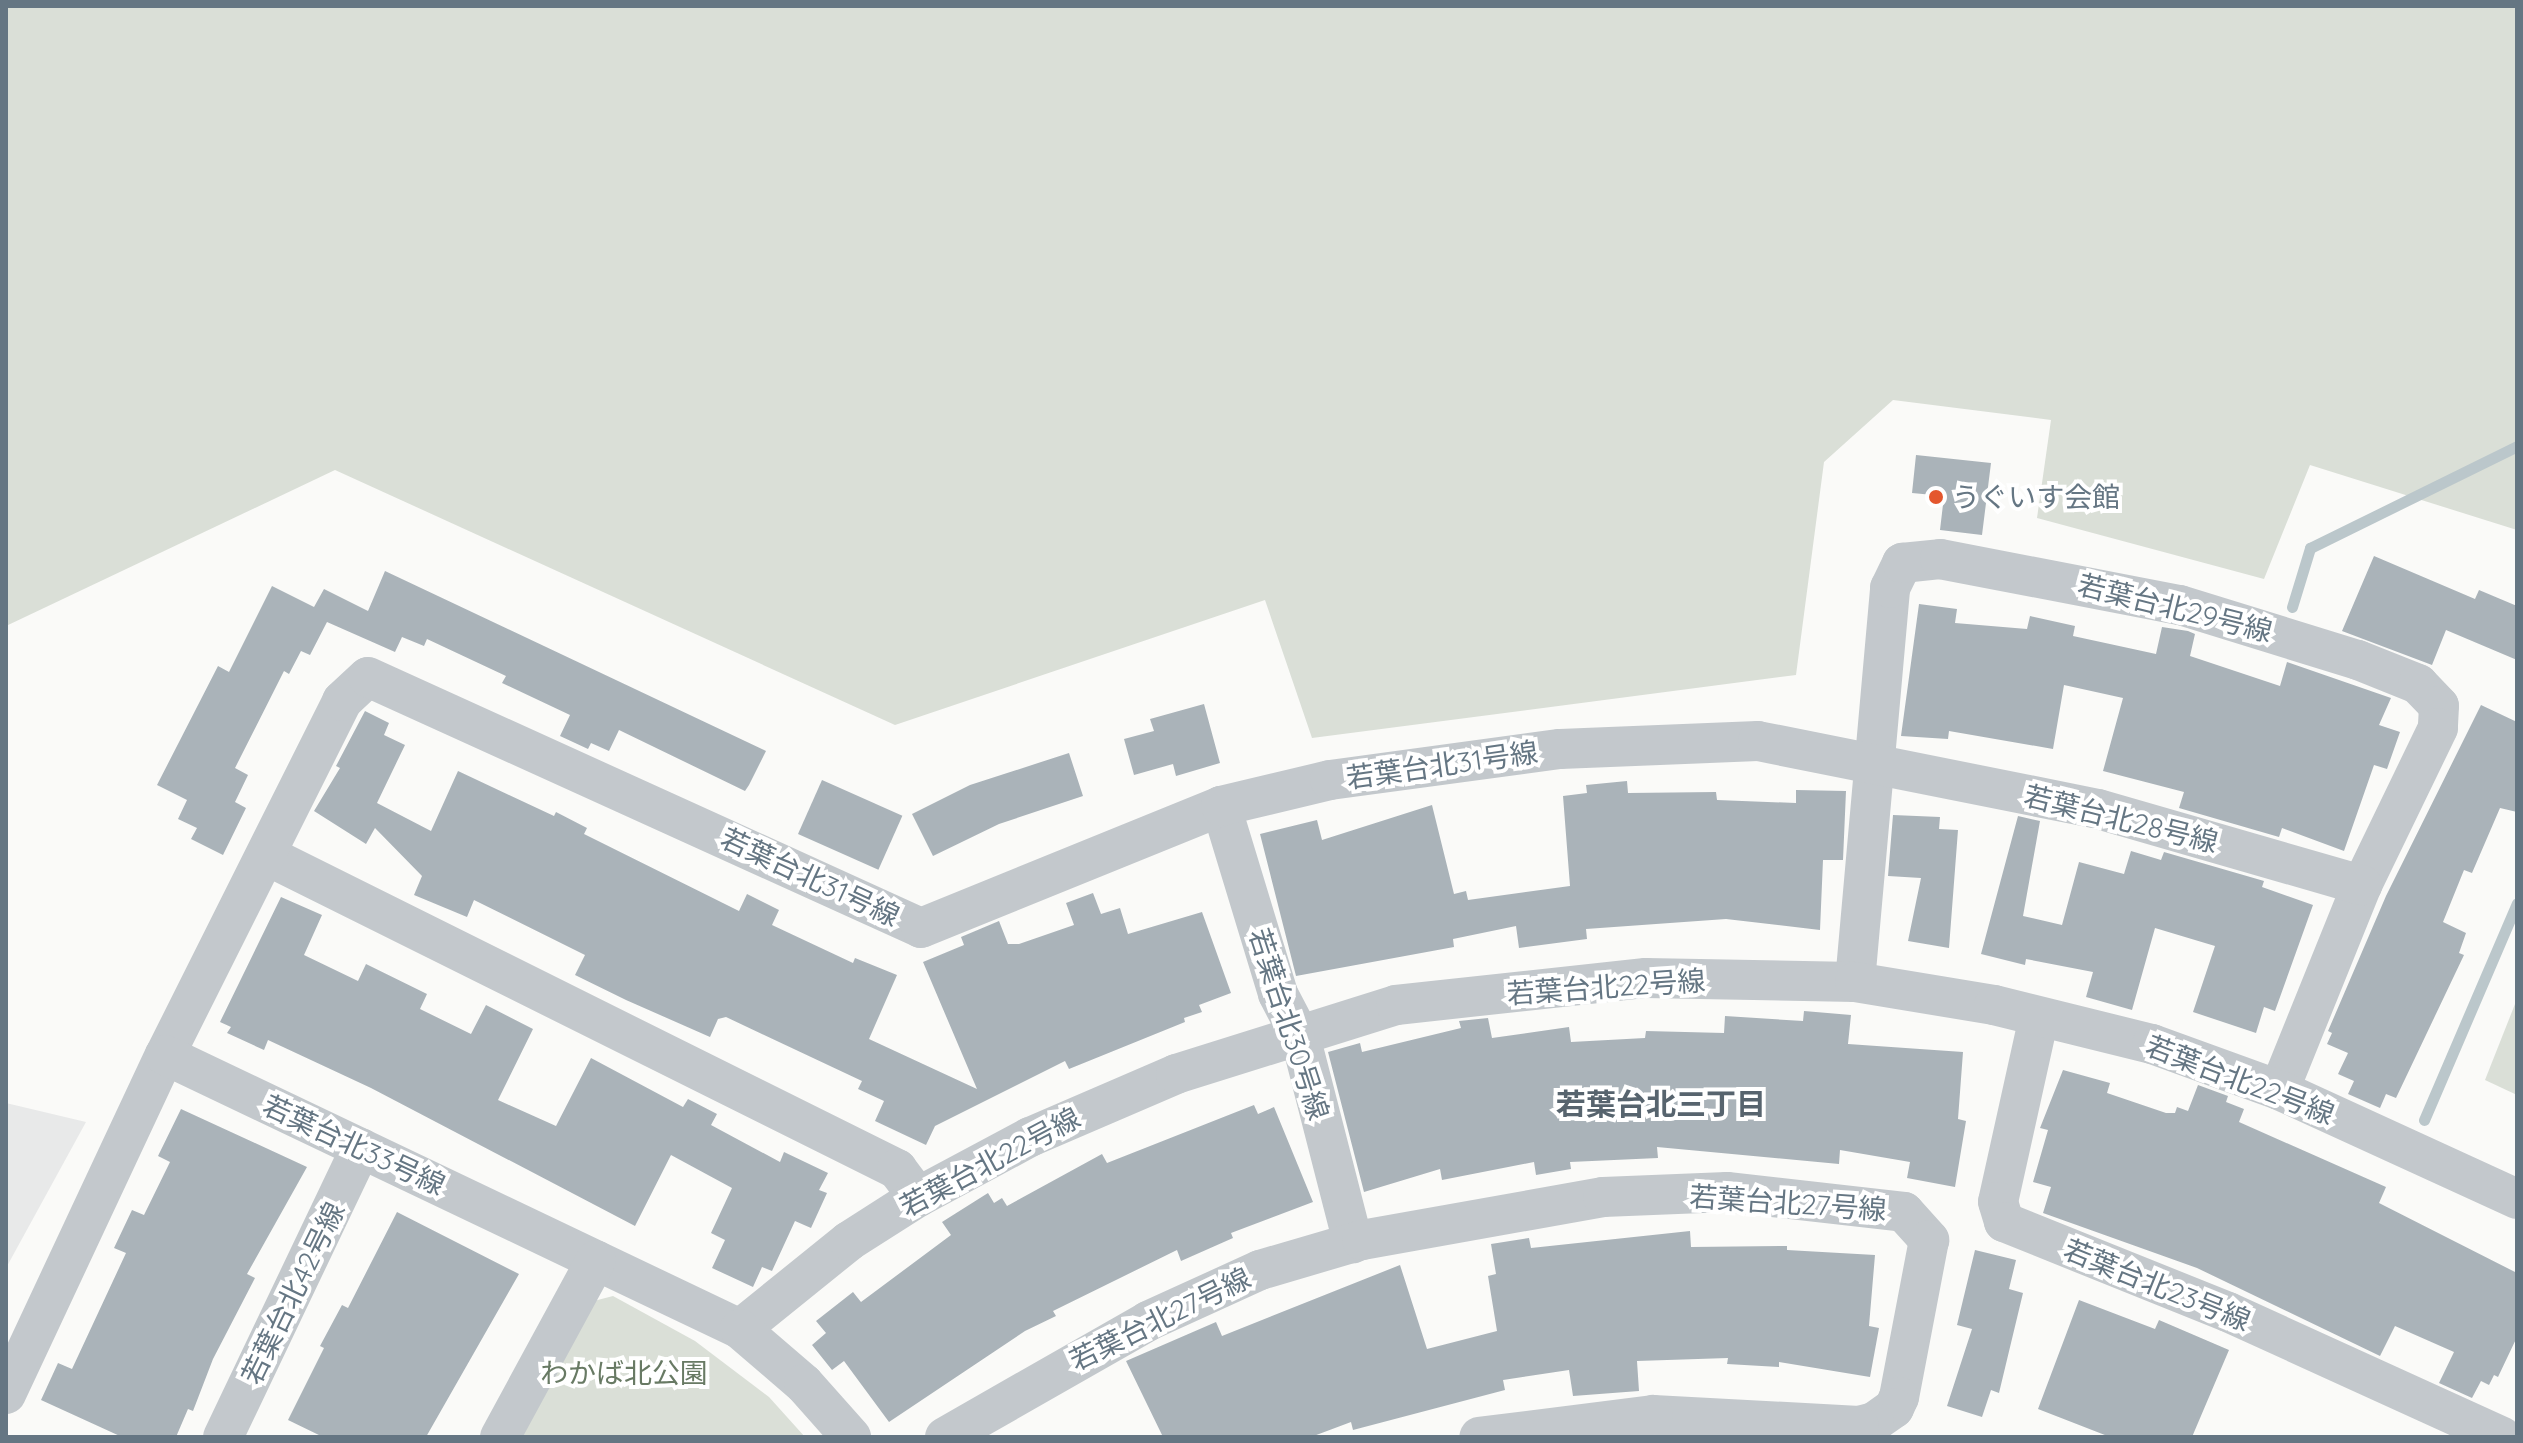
<!DOCTYPE html>
<meta charset="utf-8">
<style>
body{margin:0}
#map{position:relative;width:2523px;height:1443px;overflow:hidden;background:#fafaf8;font-family:Quicksand,"Noto Sans JP",sans-serif}
div>[style]{position:absolute}
[style*='--x']{left:calc(var(--x)*1px);top:calc(var(--y)*1px);width:calc(var(--w)*1px);rotate:calc(var(--a)*1deg)}
.built>*{inset:0;background:#e8e9e9}
.green>*{inset:0;background:#dadfd7}
.stream>*{height:11px;margin:-5.5px;padding:0 5.5px;transform-origin:5.5px;border-radius:5.5px;background:#bbc7cb}
.building>*{inset:0;background:#aab3b9;transform-origin:0 0}
.minor>*{height:40px;margin:-20px;padding:0 20px;transform-origin:20px;border-radius:20px;background:#c3c8cc}
.dots>*{width:22px;height:22px;translate:-50% -50%;box-sizing:border-box;border:4px solid #fff;border-radius:50%}
span{translate:-50% -50%;white-space:nowrap;text-align:center;line-height:1.15;-webkit-text-stroke:8px #fff;paint-order:stroke}
.poi-label{font-size:28px;color:#657683}
.left{translate:0 -50%;text-align:left}
.street-label{font-size:28px;color:#657683}
.park-label{font-size:28px;color:#687a64}
.neighbourhood-label{font-size:30px;color:#57646e;font-weight:700}
.frame{position:absolute;inset:0;border:8px solid #657683;pointer-events:none}
</style>
<div id="map">
<div class="built">
<i style="clip-path:polygon(6px 1103px,86px 1122px,6px 1268px)"></i>
</div>
<div class="green">
<i style="clip-path:polygon(6px 6px,2517px 6px,2517px 530px,2310px 465px,2264px 579px,2037px 518px,2051px 420px,1893px 400px,1824px 462px,1796px 675px,1312px 738px,1265px 600px,895px 725px,335px 470px,6px 626px)"></i>
<i style="clip-path:polygon(2517px 999px,2517px 1095px,2485px 1080px)"></i>
<i style="clip-path:polygon(613px 1296px,695px 1341px,769px 1397px,805px 1437px,518px 1437px,590px 1302px)"></i>
</div>
<div class="stream">
<i style="--x:2292;--y:607;--w:62;--a:-73"></i>
<i style="--x:2310;--y:548;--w:231;--a:-26.2"></i>
<i style="--x:2424;--y:1120;--w:236;--a:-66.8"></i>
</div>
<div class="building">
<i style="clip-path:polygon(1916px 455px,1991px 463px,1982px 535px,1940px 530px,1944px 496px,1912px 493px)"></i>
<i style="clip-path:polygon(2374px 556px,2475px 599px,2479px 590px,2517px 606px,2517px 660px,2446px 630px,2432px 665px,2342px 631px)"></i>
<i style="clip-path:polygon(385px 571px,766px 751px,749px 785px,745px 791px,619px 730px,609px 751px,591px 743px,588px 749px,560px 736px,570px 715px,502px 683px,506px 676px,427px 639px,424px 646px,402px 637px,395px 652px,327px 622px,310px 655px,301px 651px,289px 674px,284px 671px,235px 768px,248px 775px,235px 802px,246px 808px,223px 855px,191px 839px,197px 828px,178px 819px,187px 800px,157px 785px,218px 666px,229px 672px,272px 586px,314px 607px,324px 589px,368px 611px)"></i>
<i style="clip-path:polygon(1919px 604px,1957px 609px,1955px 623px,2027px 629px,2030px 616px,2075px 626px,2073px 636px,2156px 654px,2162px 627px,2188px 631px,2195px 634px,2190px 656px,2280px 686px,2287px 662px,2391px 698px,2379px 725px,2400px 732px,2387px 769px,2374px 765px,2344px 851px,2282px 828px,2279px 837px,2179px 808px,2184px 792px,2103px 771px,2123px 698px,2064px 685px,2053px 749px,1949px 731px,1948px 739px,1901px 736px)"></i>
<i style="clip-path:polygon(1204px 704px,1220px 763px,1176px 776px,1173px 764px,1134px 775px,1124px 739px,1154px 731px,1150px 719px)"></i>
<i style="clip-path:polygon(2481px 705px,2517px 722px,2517px 812px,2500px 808px,2472px 873px,2464px 870px,2443px 922px,2466px 933px,2459px 953px,2464px 955px,2396px 1098px,2386px 1094px,2380px 1108px,2348px 1094px,2354px 1081px,2338px 1074px,2348px 1053px,2327px 1044px,2332px 1033px,2328px 1031px,2386px 896px)"></i>
<i style="clip-path:polygon(365px 711px,389px 723px,384px 735px,405px 745px,377px 803px,431px 831px,458px 771px,554px 816px,556px 812px,587px 828px,584px 834px,739px 911px,747px 894px,779px 910px,772px 925px,853px 963px,855px 958px,897px 975px,869px 1039px,977px 1089px,923px 962px,964px 945px,961px 937px,999px 921px,1008px 944px,1019px 944px,1074px 925px,1066px 903px,1093px 893px,1101px 914px,1120px 908px,1128px 934px,1202px 912px,1231px 993px,1199px 1005px,1202px 1012px,1184px 1018px,1185px 1022px,1069px 1069px,1065px 1061px,935px 1126px,926px 1145px,875px 1121px,884px 1101px,858px 1089px,862px 1081px,726px 1017px,718px 1019px,710px 1037px,626px 1000px,575px 975px,585px 955px,474px 900px,467px 917px,414px 895px,422px 876px,375px 828px,366px 844px,314px 811px,340px 768px,336px 766px)"></i>
<i style="clip-path:polygon(1069px 753px,1083px 796px,999px 824px,933px 856px,912px 814px,970px 785px)"></i>
<i style="left:822px;top:780px;width:88px;height:59px;rotate:24deg"></i>
<i style="clip-path:polygon(1627px 781px,1628px 793px,1716px 792px,1717px 800px,1796px 803px,1796px 790px,1846px 791px,1843px 860px,1823px 860px,1820px 930px,1726px 919px,1586px 929px,1587px 939px,1519px 948px,1516px 926px,1453px 939px,1454px 947px,1296px 976px,1260px 834px,1317px 820px,1322px 840px,1432px 805px,1454px 894px,1466px 891px,1468px 900px,1570px 886px,1563px 796px,1587px 793px,1586px 785px)"></i>
<i style="clip-path:polygon(1893px 815px,1940px 817px,1939px 829px,1958px 830px,1949px 948px,1908px 941px,1921px 878px,1888px 876px)"></i>
<i style="clip-path:polygon(2018px 816px,2040px 821px,2023px 916px,2062px 925px,2079px 862px,2124px 874px,2131px 851px,2161px 860px,2164px 852px,2264px 881px,2262px 887px,2313px 905px,2275px 1011px,2264px 1007px,2256px 1033px,2193px 1012px,2215px 946px,2155px 928px,2132px 1010px,2086px 997px,2093px 972px,2026px 959px,2025px 965px,1981px 954px)"></i>
<i style="clip-path:polygon(281px 897px,322px 915px,304px 955px,358px 981px,366px 964px,427px 994px,420px 1009px,471px 1034px,486px 1005px,533px 1029px,498px 1100px,556px 1126px,591px 1058px,683px 1107px,688px 1099px,717px 1114px,711px 1125px,780px 1162px,784px 1152px,828px 1173px,819px 1190px,827px 1193px,811px 1228px,795px 1221px,772px 1271px,762px 1267px,753px 1287px,712px 1268px,725px 1240px,711px 1233px,732px 1188px,671px 1155px,635px 1226px,371px 1088px,268px 1040px,264px 1050px,227px 1033px,231px 1027px,220px 1022px)"></i>
<i style="clip-path:polygon(1804px 1011px,1851px 1015px,1848px 1044px,1963px 1052px,1958px 1119px,1966px 1121px,1955px 1187px,1907px 1178px,1910px 1162px,1840px 1150px,1839px 1164px,1657px 1147px,1658px 1158px,1570px 1162px,1571px 1169px,1536px 1175px,1534px 1162px,1442px 1180px,1440px 1169px,1364px 1192px,1328px 1052px,1360px 1043px,1362px 1052px,1461px 1028px,1459px 1021px,1488px 1018px,1492px 1038px,1569px 1027px,1571px 1042px,1645px 1038px,1646px 1031px,1724px 1033px,1725px 1016px,1803px 1021px)"></i>
<i style="clip-path:polygon(2063px 1070px,2110px 1083px,2107px 1093px,2166px 1113px,2175px 1113px,2177px 1107px,2188px 1111px,2198px 1085px,2228px 1096px,2226px 1102px,2244px 1109px,2239px 1122px,2386px 1187px,2379px 1203px,2517px 1273px,2517px 1337px,2498px 1377px,2494px 1375px,2489px 1385px,2481px 1381px,2472px 1398px,2439px 1383px,2454px 1352px,2395px 1326px,2380px 1356px,2197px 1268px,2043px 1213px,2051px 1187px,2033px 1182px,2048px 1130px,2040px 1128px)"></i>
<i style="clip-path:polygon(1254px 1105px,1258px 1114px,1274px 1107px,1313px 1202px,1231px 1233px,1233px 1238px,1181px 1261px,1177px 1250px,1053px 1311px,1056px 1316px,1025px 1331px,889px 1422px,844px 1361px,832px 1370px,812px 1345px,826px 1333px,816px 1321px,853px 1292px,861px 1302px,951px 1235px,942px 1222px,988px 1193px,994px 1203px,1002px 1198px,1007px 1206px,1102px 1154px,1107px 1163px)"></i>
<i style="clip-path:polygon(181px 1109px,307px 1167px,247px 1274px,255px 1278px,213px 1359px,193px 1411px,188px 1409px,176px 1437px,122px 1437px,41px 1400px,58px 1363px,72px 1369px,126px 1253px,114px 1248px,132px 1210px,144px 1215px,170px 1162px,158px 1156px)"></i>
<i style="clip-path:polygon(397px 1212px,519px 1274px,426px 1437px,323px 1437px,288px 1420px,324px 1348px,320px 1346px,342px 1305px,348px 1308px)"></i>
<i style="clip-path:polygon(1690px 1231px,1691px 1247px,1787px 1246px,1787px 1250px,1875px 1255px,1869px 1326px,1879px 1328px,1870px 1377px,1779px 1362px,1779px 1367px,1727px 1364px,1728px 1358px,1637px 1361px,1639px 1391px,1573px 1396px,1569px 1370px,1503px 1380px,1505px 1390px,1353px 1430px,1351px 1422px,1311px 1437px,1163px 1437px,1126px 1361px,1216px 1322px,1222px 1336px,1400px 1265px,1427px 1349px,1497px 1331px,1488px 1276px,1496px 1274px,1491px 1244px,1529px 1238px,1531px 1248px)"></i>
<i style="clip-path:polygon(1975px 1250px,2016px 1260px,2009px 1289px,2023px 1293px,1999px 1393px,1991px 1390px,1982px 1417px,1947px 1406px,1972px 1329px,1957px 1325px)"></i>
<i style="clip-path:polygon(2079px 1300px,2155px 1329px,2159px 1320px,2229px 1350px,2192px 1437px,2110px 1437px,2038px 1409px)"></i>
</div>
<div class="minor">
<i style="--x:1221;--y:806;--w:196;--a:73.1"></i>
<i style="--x:1278;--y:994;--w:47;--a:62.4"></i>
<i style="--x:1300;--y:1036;--w:214;--a:75.6"></i>
<i style="--x:268;--y:856;--w:703;--a:26.46"></i>
<i style="--x:897;--y:1169;--w:35;--a:53"></i>
<i style="--x:1855;--y:982;--w:396;--a:-84.9"></i>
<i style="--x:1890;--y:588;--w:28;--a:-64"></i>
<i style="--x:1902;--y:563;--w:38;--a:-6"></i>
<i style="--x:1940;--y:559;--w:244;--a:10.9"></i>
<i style="--x:2180;--y:605;--w:186;--a:17.2"></i>
<i style="--x:2358;--y:660;--w:65;--a:21.8"></i>
<i style="--x:2418;--y:684;--w:30;--a:46"></i>
<i style="--x:2439;--y:706;--w:22;--a:93"></i>
<i style="--x:2438;--y:728;--w:174;--a:115.8"></i>
<i style="--x:2362;--y:885;--w:221;--a:112"></i>
<i style="--x:2039;--y:1017;--w:189;--a:102.5"></i>
<i style="--x:1998;--y:1202;--w:21;--a:73"></i>
<i style="--x:2004;--y:1222;--w:241;--a:21.9"></i>
<i style="--x:2228;--y:1312;--w:301;--a:24.5"></i>
<i style="--x:165;--y:1055;--w:396;--a:-63.4"></i>
<i style="--x:342;--y:701;--w:35;--a:-43"></i>
<i style="--x:368;--y:677;--w:607;--a:24.41"></i>
<i style="--x:921;--y:928;--w:324;--a:-22.1"></i>
<i style="--x:1221;--y:806;--w:112;--a:-13.4"></i>
<i style="--x:1330;--y:780;--w:232;--a:-7.7"></i>
<i style="--x:1560;--y:749;--w:198;--a:-2.3"></i>
<i style="--x:1758;--y:741;--w:347;--a:11.3"></i>
<i style="--x:2098;--y:809;--w:275;--a:16.1"></i>
<i style="--x:740;--y:1329;--w:140;--a:-38.9"></i>
<i style="--x:849;--y:1241;--w:82;--a:-32.5"></i>
<i style="--x:918;--y:1197;--w:127;--a:-28.2"></i>
<i style="--x:1030;--y:1137;--w:159;--a:-23.3"></i>
<i style="--x:1176;--y:1074;--w:231;--a:-17.4"></i>
<i style="--x:1396;--y:1005;--w:251;--a:-6.2"></i>
<i style="--x:1646;--y:978;--w:209;--a:1.1"></i>
<i style="--x:1855;--y:982;--w:141;--a:9.4"></i>
<i style="--x:1994;--y:1005;--w:163;--a:13.9"></i>
<i style="--x:2152;--y:1044;--w:135;--a:19.9"></i>
<i style="--x:2279;--y:1090;--w:262;--a:24.6"></i>
<i style="--x:6;--y:1394;--w:374;--a:-64.9"></i>
<i style="--x:165;--y:1055;--w:637;--a:25.48"></i>
<i style="--x:740;--y:1329;--w:84;--a:40.7"></i>
<i style="--x:804;--y:1384;--w:71;--a:48.4"></i>
<i style="--x:223;--y:1437;--w:320;--a:-64.5"></i>
<i style="--x:500;--y:1437;--w:201;--a:-61.5"></i>
<i style="--x:945;--y:1437;--w:234;--a:-29.7"></i>
<i style="--x:1148;--y:1321;--w:123;--a:-24.5"></i>
<i style="--x:1260;--y:1270;--w:106;--a:-16.4"></i>
<i style="--x:1362;--y:1240;--w:245;--a:-10.1"></i>
<i style="--x:1603;--y:1197;--w:124;--a:-2.3"></i>
<i style="--x:1727;--y:1192;--w:178;--a:6.4"></i>
<i style="--x:1904;--y:1212;--w:38;--a:48"></i>
<i style="--x:1929;--y:1240;--w:160;--a:100.8"></i>
<i style="--x:1899;--y:1397;--w:12;--a:114"></i>
<i style="--x:1894;--y:1408;--w:24;--a:145"></i>
<i style="--x:1874;--y:1422;--w:16;--a:165"></i>
<i style="--x:1859;--y:1426;--w:206;--a:-176.9"></i>
<i style="--x:1653;--y:1415;--w:175;--a:172.8"></i>
</div>
<div class="dots">
<i style="left:1936px;top:497px;background:#e4572e"></i>
</div>
<div class="poi-label">
<span class="left" style="left:1952px;top:497px">うぐいす会館</span>
</div>
<div class="street-label">
<span style="left:2175px;top:608px;rotate:14deg">若葉台北29号線</span>
<span style="left:1442px;top:765px;rotate:-8deg">若葉台北31号線</span>
<span style="left:2121px;top:819px;rotate:14deg">若葉台北28号線</span>
<span style="left:810px;top:877px;rotate:25deg">若葉台北31号線</span>
<span style="left:1606px;top:987px;rotate:-4deg">若葉台北22号線</span>
<span style="left:1289px;top:1024px;rotate:72deg">若葉台北30号線</span>
<span style="left:2240px;top:1080px;rotate:21deg">若葉台北22号線</span>
<span style="left:354px;top:1145px;rotate:25deg">若葉台北33号線</span>
<span style="left:990px;top:1162px;rotate:-28deg">若葉台北22号線</span>
<span style="left:1788px;top:1203px;rotate:4deg">若葉台北27号線</span>
<span style="left:2157px;top:1285px;rotate:22deg">若葉台北23号線</span>
<span style="left:293px;top:1293px;rotate:-64deg">若葉台北42号線</span>
<span style="left:1160px;top:1319px;rotate:-26deg">若葉台北27号線</span>
</div>
<div class="park-label">
<span style="left:624px;top:1373px">わかば北公園</span>
</div>
<div class="neighbourhood-label">
<span style="left:1661px;top:1104px">若葉台北三丁目</span>
</div>
<div class="frame"></div>
</div>
